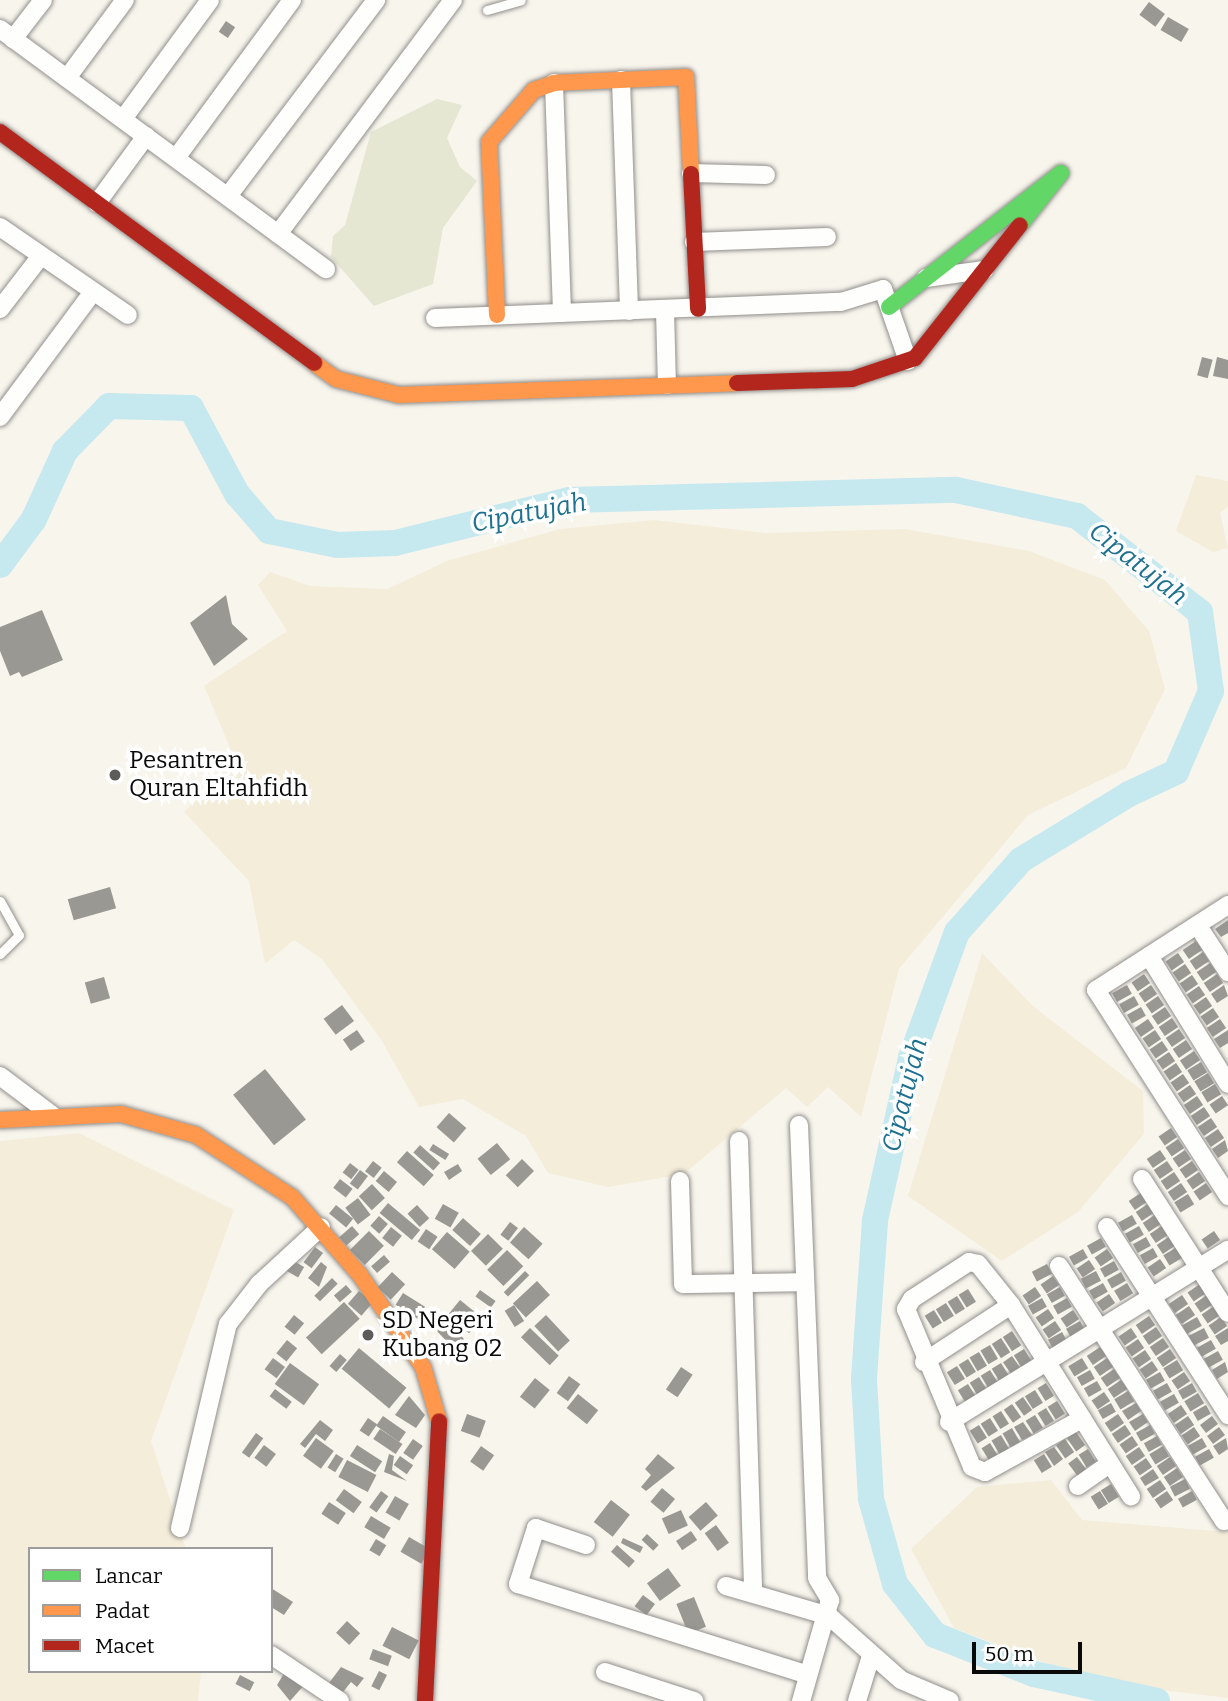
<!DOCTYPE html>
<style>
body{margin:0}
#map{position:relative;width:1228px;height:1701px;overflow:hidden;background:#f8f5ed;font-family:Bitter,serif}
div>[style]{position:absolute}
[style*='--x']{left:calc(var(--x)*1px);top:calc(var(--y)*1px);width:calc(var(--w)*1px);rotate:calc(var(--a)*1deg)}
.farmland>*{inset:0;background:#f4edda}
.cemetery>*{inset:0;background:#e5e7d2}
.river>*{height:26px;margin:-13px;padding:0 13px;transform-origin:13px;border-radius:13px;background:#c6e8ef}
.building>*{inset:0;background:#9a9893;transform-origin:0 0}
.roads{filter:drop-shadow(0 0 2px #918f8c) drop-shadow(0 0 2px #918f8c)}
.lane>*{height:9px;margin:-4.5px;padding:0 4.5px;transform-origin:4.5px;border-radius:4.5px;background:#fefefc}
.street>*{height:18px;margin:-9px;padding:0 9px;transform-origin:9px;border-radius:9px;background:#fefefc}
.fast>*{height:16px;margin:-8px;padding:0 8px;transform-origin:8px;border-radius:8px;background:#63d668}
.slow>*{height:16px;margin:-8px;padding:0 8px;transform-origin:8px;border-radius:8px;background:#ff974d}
.jam>*{height:16px;margin:-8px;padding:0 8px;transform-origin:8px;border-radius:8px;background:#b3261e}
.dots>*{width:19px;height:19px;translate:-50% -50%;box-sizing:border-box;border:4px solid #fff;border-radius:50%}
span{translate:-50% -50%;white-space:nowrap;text-align:center;line-height:1.15;-webkit-text-stroke:7px #fff;paint-order:stroke}
.poi-label{font-size:24px;color:#090909}
.left{translate:0 -50%;text-align:left}
.water-label{font-size:26px;color:#1e7090;font-style:italic}
.legend{position:absolute;left:28px;top:1547px;width:245px;height:126px;box-sizing:border-box;background:#fff;border:2px solid #9d9d9d;margin:0;padding:9px 12px;list-style:none;font-size:21px;color:#090909}
.legend li{display:flex;align-items:center;gap:14px;height:35px}
.legend b{width:35px;border:2px solid #9d9d9d}
.scale{position:absolute;left:972px;top:1642px;width:110px;height:32px;box-sizing:border-box;border:4px solid #090909;border-top:0;padding-left:9px;font-size:21px;line-height:24px;white-space:nowrap;color:#090909;-webkit-text-stroke:5px #fff;paint-order:stroke}
</style>
<div id="map">
<div class="farmland">
<i style="clip-path:polygon(1196px 475px,1228px 481px,1228px 506px,1220px 513px,1228px 548px,1213px 552px,1176px 531px)"></i>
<i style="clip-path:polygon(654px 520px,767px 533px,905px 529px,1029px 551px,1105px 580px,1149px 631px,1165px 689px,1126px 768px,1028px 815px,899px 969px,861px 1117px,828px 1087px,807px 1107px,786px 1088px,684px 1174px,608px 1187px,548px 1173px,526px 1136px,463px 1099px,419px 1107px,382px 1041px,322px 959px,294px 940px,265px 964px,249px 881px,184px 812px,197px 799px,225px 788px,236px 762px,204px 686px,287px 631px,258px 585px,270px 572px,310px 586px,387px 589px,447px 561px,560px 529px)"></i>
<i style="clip-path:polygon(982px 953px,1034px 1007px,1143px 1091px,1144px 1134px,1078px 1212px,1002px 1261px,908px 1196px)"></i>
<i style="clip-path:polygon(79px 1133px,234px 1210px,151px 1441px,186px 1549px,30px 1549px,30px 1671px,201px 1671px,198px 1701px,0 1701px,0 1141px)"></i>
<i style="clip-path:polygon(1051px 1480px,1082px 1520px,1228px 1532px,1228px 1698px,1096px 1682px,954px 1628px,911px 1549px,977px 1487px)"></i>
</div>
<div class="cemetery">
<i style="clip-path:polygon(437px 99px,462px 105px,447px 138px,460px 167px,477px 181px,443px 228px,433px 284px,374px 306px,331px 257px,333px 236px,345px 225px,371px 132px)"></i>
</div>
<div class="river">
<i style="--x:0;--y:565;--w:57;--a:-53.5"></i>
<i style="--x:34;--y:519;--w:75;--a:-65.5"></i>
<i style="--x:65;--y:451;--w:63;--a:-45.6"></i>
<i style="--x:109;--y:406;--w:82;--a:1.4"></i>
<i style="--x:191;--y:408;--w:98;--a:61.9"></i>
<i style="--x:237;--y:494;--w:49;--a:49.1"></i>
<i style="--x:269;--y:531;--w:70;--a:11.5"></i>
<i style="--x:338;--y:545;--w:57;--a:-2"></i>
<i style="--x:395;--y:543;--w:179;--a:-13.9"></i>
<i style="--x:569;--y:500;--w:387;--a:-1.5"></i>
<i style="--x:956;--y:490;--w:124;--a:12.1"></i>
<i style="--x:1077;--y:516;--w:156;--a:38"></i>
<i style="--x:1200;--y:612;--w:80;--a:82.1"></i>
<i style="--x:1211;--y:691;--w:88;--a:113.4"></i>
<i style="--x:1176;--y:772;--w:52;--a:154.9"></i>
<i style="--x:1129;--y:794;--w:127;--a:148.6"></i>
<i style="--x:1021;--y:860;--w:96;--a:131.6"></i>
<i style="--x:957;--y:932;--w:134;--a:110.1"></i>
<i style="--x:911;--y:1058;--w:167;--a:102.5"></i>
<i style="--x:875;--y:1221;--w:159;--a:94"></i>
<i style="--x:864;--y:1380;--w:119;--a:86.6"></i>
<i style="--x:871;--y:1499;--w:88;--a:74.2"></i>
<i style="--x:895;--y:1584;--w:65;--a:51.9"></i>
<i style="--x:935;--y:1635;--w:106;--a:21.5"></i>
<i style="--x:1034;--y:1674;--w:126;--a:12.4"></i>
</div>
<div class="building">
<i style="left:1149px;top:2px;width:20px;height:16px;rotate:37deg"></i>
<i style="left:1168px;top:17px;width:24px;height:15px;rotate:30deg"></i>
<i style="left:226px;top:21px;width:11px;height:13px;rotate:34deg"></i>
<i style="left:1202px;top:357px;width:11px;height:19px;rotate:15deg"></i>
<i style="clip-path:polygon(1217px 357px,1228px 360px,1228px 379px,1213px 376px)"></i>
<i style="clip-path:polygon(226px 595px,232px 624px,248px 639px,214px 666px,190px 623px)"></i>
<i style="clip-path:polygon(42px 610px,63px 660px,22px 677px,19px 672px,10px 676px,0 651px,0 627px)"></i>
<i style="left:110px;top:887px;width:22px;height:44px;rotate:74deg"></i>
<i style="clip-path:polygon(1228px 920px,1228px 933px,1221px 937px,1215px 929px)"></i>
<i style="left:1196px;top:941px;width:11px;height:16px;rotate:56deg"></i>
<i style="left:1203px;top:952px;width:11px;height:16px;rotate:56deg"></i>
<i style="left:1178px;top:953px;width:11px;height:15px;rotate:56deg"></i>
<i style="left:1210px;top:963px;width:11px;height:16px;rotate:56deg"></i>
<i style="left:1185px;top:964px;width:11px;height:15px;rotate:56deg"></i>
<i style="left:1144px;top:974px;width:11px;height:15px;rotate:56deg"></i>
<i style="left:1217px;top:974px;width:11px;height:16px;rotate:56deg"></i>
<i style="left:1192px;top:975px;width:11px;height:15px;rotate:56deg"></i>
<i style="left:104px;top:977px;width:22px;height:20px;rotate:74deg"></i>
<i style="left:1127px;top:985px;width:10px;height:17px;rotate:61deg"></i>
<i style="left:1151px;top:985px;width:11px;height:15px;rotate:56deg"></i>
<i style="clip-path:polygon(1224px 985px,1228px 996px,1217px 1003px,1211px 994px)"></i>
<i style="left:1199px;top:986px;width:11px;height:15px;rotate:56deg"></i>
<i style="left:1134px;top:996px;width:10px;height:17px;rotate:61deg"></i>
<i style="left:1158px;top:996px;width:11px;height:15px;rotate:56deg"></i>
<i style="left:1206px;top:997px;width:11px;height:15px;rotate:56deg"></i>
<i style="left:342px;top:1005px;width:20px;height:23px;rotate:53deg"></i>
<i style="left:1141px;top:1007px;width:10px;height:16px;rotate:61deg"></i>
<i style="left:1165px;top:1007px;width:11px;height:16px;rotate:56deg"></i>
<i style="left:1213px;top:1008px;width:11px;height:15px;rotate:56deg"></i>
<i style="left:1172px;top:1018px;width:11px;height:16px;rotate:56deg"></i>
<i style="left:1148px;top:1019px;width:11px;height:16px;rotate:56deg"></i>
<i style="left:1220px;top:1019px;width:11px;height:16px;rotate:56deg"></i>
<i style="left:1179px;top:1029px;width:11px;height:16px;rotate:56deg"></i>
<i style="left:357px;top:1030px;width:14px;height:17px;rotate:56deg"></i>
<i style="left:1155px;top:1030px;width:11px;height:15px;rotate:56deg"></i>
<i style="clip-path:polygon(1228px 1030px,1228px 1043px,1220px 1048px,1214px 1039px)"></i>
<i style="left:1186px;top:1040px;width:11px;height:16px;rotate:56deg"></i>
<i style="left:1162px;top:1041px;width:11px;height:15px;rotate:56deg"></i>
<i style="left:1194px;top:1051px;width:11px;height:17px;rotate:56deg"></i>
<i style="left:1169px;top:1052px;width:11px;height:15px;rotate:56deg"></i>
<i style="left:1201px;top:1062px;width:12px;height:16px;rotate:59deg"></i>
<i style="left:1176px;top:1063px;width:11px;height:15px;rotate:56deg"></i>
<i style="left:265px;top:1069px;width:65px;height:41px;rotate:51deg"></i>
<i style="left:1208px;top:1073px;width:12px;height:16px;rotate:59deg"></i>
<i style="left:1183px;top:1074px;width:11px;height:15px;rotate:56deg"></i>
<i style="left:1215px;top:1084px;width:12px;height:16px;rotate:59deg"></i>
<i style="left:1190px;top:1085px;width:11px;height:15px;rotate:56deg"></i>
<i style="left:1197px;top:1096px;width:11px;height:16px;rotate:56deg"></i>
<i style="left:1222px;top:1096px;width:11px;height:15px;rotate:56deg"></i>
<i style="left:1204px;top:1107px;width:11px;height:16px;rotate:56deg"></i>
<i style="left:449px;top:1113px;width:23px;height:19px;rotate:41deg"></i>
<i style="left:1211px;top:1118px;width:11px;height:16px;rotate:56deg"></i>
<i style="left:1171px;top:1128px;width:11px;height:15px;rotate:56deg"></i>
<i style="left:1218px;top:1129px;width:11px;height:16px;rotate:56deg"></i>
<i style="left:1178px;top:1139px;width:11px;height:15px;rotate:56deg"></i>
<i style="clip-path:polygon(1225px 1140px,1228px 1151px,1218px 1158px,1212px 1149px)"></i>
<i style="left:497px;top:1143px;width:21px;height:25px;rotate:51deg"></i>
<i style="left:433px;top:1144px;width:19px;height:7px;rotate:32deg"></i>
<i style="left:420px;top:1145px;width:27px;height:10px;rotate:42deg"></i>
<i style="left:1160px;top:1150px;width:11px;height:16px;rotate:56deg"></i>
<i style="left:1185px;top:1150px;width:11px;height:15px;rotate:56deg"></i>
<i style="left:407px;top:1151px;width:36px;height:15px;rotate:42deg"></i>
<i style="left:522px;top:1159px;width:17px;height:23px;rotate:45deg"></i>
<i style="left:373px;top:1161px;width:11px;height:13px;rotate:38deg"></i>
<i style="left:1167px;top:1161px;width:11px;height:16px;rotate:56deg"></i>
<i style="left:1192px;top:1161px;width:11px;height:15px;rotate:56deg"></i>
<i style="left:350px;top:1163px;width:11px;height:12px;rotate:38deg"></i>
<i style="clip-path:polygon(458px 1164px,462px 1171px,449px 1180px,444px 1172px)"></i>
<i style="left:360px;top:1170px;width:10px;height:17px;rotate:37deg"></i>
<i style="left:384px;top:1171px;width:17px;height:13px;rotate:40deg"></i>
<i style="left:1174px;top:1172px;width:11px;height:16px;rotate:56deg"></i>
<i style="left:1199px;top:1172px;width:11px;height:15px;rotate:56deg"></i>
<i style="left:340px;top:1179px;width:16px;height:11px;rotate:38deg"></i>
<i style="left:1181px;top:1183px;width:11px;height:16px;rotate:56deg"></i>
<i style="left:1206px;top:1183px;width:11px;height:15px;rotate:56deg"></i>
<i style="left:372px;top:1184px;width:19px;height:18px;rotate:47deg"></i>
<i style="left:1142px;top:1192px;width:11px;height:16px;rotate:56deg"></i>
<i style="left:1188px;top:1194px;width:12px;height:16px;rotate:59deg"></i>
<i style="left:358px;top:1198px;width:21px;height:16px;rotate:53deg"></i>
<i style="left:388px;top:1203px;width:42px;height:13px;rotate:40deg"></i>
<i style="left:1149px;top:1203px;width:11px;height:16px;rotate:56deg"></i>
<i style="left:443px;top:1204px;width:18px;height:17px;rotate:29deg"></i>
<i style="left:336px;top:1205px;width:22px;height:11px;rotate:39deg"></i>
<i style="left:417px;top:1205px;width:18px;height:13px;rotate:47deg"></i>
<i style="left:1156px;top:1214px;width:11px;height:16px;rotate:56deg"></i>
<i style="left:1132px;top:1215px;width:10px;height:16px;rotate:61deg"></i>
<i style="left:379px;top:1216px;width:12px;height:13px;rotate:42deg"></i>
<i style="left:463px;top:1218px;width:24px;height:16px;rotate:42deg"></i>
<i style="left:510px;top:1222px;width:10px;height:16px;rotate:37deg"></i>
<i style="left:1163px;top:1225px;width:11px;height:16px;rotate:56deg"></i>
<i style="left:352px;top:1226px;width:11px;height:17px;rotate:49deg"></i>
<i style="left:1139px;top:1226px;width:10px;height:16px;rotate:61deg"></i>
<i style="left:391px;top:1227px;width:14px;height:14px;rotate:39deg"></i>
<i style="left:524px;top:1227px;width:25px;height:21px;rotate:42deg"></i>
<i style="left:426px;top:1229px;width:14px;height:15px;rotate:34deg"></i>
<i style="left:369px;top:1231px;width:21px;height:27px;rotate:45deg"></i>
<i style="left:1214px;top:1231px;width:11px;height:15px;rotate:56deg"></i>
<i style="left:447px;top:1232px;width:30px;height:23px;rotate:41deg"></i>
<i style="left:488px;top:1234px;width:21px;height:24px;rotate:45deg"></i>
<i style="left:1170px;top:1236px;width:11px;height:16px;rotate:56deg"></i>
<i style="left:1146px;top:1237px;width:10px;height:15px;rotate:61deg"></i>
<i style="left:1101px;top:1238px;width:10px;height:16px;rotate:61deg"></i>
<i style="left:315px;top:1247px;width:10px;height:19px;rotate:37deg"></i>
<i style="left:1177px;top:1247px;width:12px;height:16px;rotate:59deg"></i>
<i style="left:1153px;top:1248px;width:10px;height:15px;rotate:61deg"></i>
<i style="left:1083px;top:1249px;width:10px;height:16px;rotate:61deg"></i>
<i style="left:1107px;top:1249px;width:11px;height:15px;rotate:56deg"></i>
<i style="left:507px;top:1250px;width:23px;height:28px;rotate:45deg"></i>
<i style="left:384px;top:1255px;width:9px;height:17px;rotate:49deg"></i>
<i style="left:1160px;top:1259px;width:11px;height:15px;rotate:56deg"></i>
<i style="left:292px;top:1260px;width:14px;height:12px;rotate:30deg"></i>
<i style="left:1089px;top:1260px;width:11px;height:15px;rotate:56deg"></i>
<i style="left:1114px;top:1261px;width:10px;height:16px;rotate:61deg"></i>
<i style="clip-path:polygon(321px 1262px,327px 1267px,319px 1287px,308px 1278px)"></i>
<i style="left:1047px;top:1264px;width:11px;height:17px;rotate:63deg"></i>
<i style="left:525px;top:1271px;width:6px;height:30px;rotate:45deg"></i>
<i style="left:1096px;top:1271px;width:11px;height:17px;rotate:63deg"></i>
<i style="left:392px;top:1272px;width:18px;height:21px;rotate:43deg"></i>
<i style="left:1121px;top:1272px;width:10px;height:16px;rotate:61deg"></i>
<i style="left:1053px;top:1276px;width:11px;height:15px;rotate:56deg"></i>
<i style="left:332px;top:1278px;width:8px;height:25px;rotate:45deg"></i>
<i style="left:537px;top:1281px;width:19px;height:33px;rotate:47deg"></i>
<i style="left:1103px;top:1283px;width:10px;height:16px;rotate:61deg"></i>
<i style="left:1127px;top:1283px;width:12px;height:15px;rotate:59deg"></i>
<i style="left:1200px;top:1284px;width:11px;height:15px;rotate:56deg"></i>
<i style="left:346px;top:1285px;width:9px;height:16px;rotate:49deg"></i>
<i style="left:1035px;top:1287px;width:11px;height:15px;rotate:56deg"></i>
<i style="left:1060px;top:1287px;width:10px;height:15px;rotate:61deg"></i>
<i style="left:968px;top:1289px;width:15px;height:11px;rotate:58deg"></i>
<i style="left:480px;top:1290px;width:19px;height:8px;rotate:35deg"></i>
<i style="left:359px;top:1291px;width:18px;height:17px;rotate:41deg"></i>
<i style="left:403px;top:1293px;width:26px;height:14px;rotate:32deg"></i>
<i style="left:1109px;top:1294px;width:11px;height:15px;rotate:56deg"></i>
<i style="left:1182px;top:1295px;width:11px;height:16px;rotate:56deg"></i>
<i style="left:1207px;top:1295px;width:11px;height:15px;rotate:56deg"></i>
<i style="left:957px;top:1296px;width:15px;height:11px;rotate:58deg"></i>
<i style="left:1042px;top:1298px;width:10px;height:16px;rotate:61deg"></i>
<i style="left:1067px;top:1298px;width:10px;height:16px;rotate:61deg"></i>
<i style="left:460px;top:1300px;width:28px;height:20px;rotate:39deg"></i>
<i style="left:344px;top:1302px;width:23px;height:52px;rotate:47deg"></i>
<i style="left:946px;top:1303px;width:15px;height:12px;rotate:58deg"></i>
<i style="left:514px;top:1305px;width:19px;height:11px;rotate:58deg"></i>
<i style="left:1189px;top:1306px;width:11px;height:16px;rotate:56deg"></i>
<i style="left:1214px;top:1306px;width:11px;height:15px;rotate:56deg"></i>
<i style="left:1048px;top:1309px;width:11px;height:15px;rotate:56deg"></i>
<i style="left:934px;top:1310px;width:15px;height:11px;rotate:58deg"></i>
<i style="left:1073px;top:1310px;width:11px;height:15px;rotate:56deg"></i>
<i style="left:294px;top:1315px;width:13px;height:15px;rotate:39deg"></i>
<i style="clip-path:polygon(442px 1315px,464px 1339px,456px 1351px,432px 1326px)"></i>
<i style="left:546px;top:1315px;width:35px;height:16px;rotate:47deg"></i>
<i style="left:1149px;top:1316px;width:11px;height:16px;rotate:56deg"></i>
<i style="left:1197px;top:1317px;width:10px;height:17px;rotate:61deg"></i>
<i style="left:1221px;top:1317px;width:11px;height:15px;rotate:56deg"></i>
<i style="left:1055px;top:1321px;width:11px;height:15px;rotate:56deg"></i>
<i style="left:1080px;top:1321px;width:10px;height:16px;rotate:61deg"></i>
<i style="left:1156px;top:1327px;width:11px;height:16px;rotate:56deg"></i>
<i style="left:530px;top:1328px;width:40px;height:13px;rotate:44deg"></i>
<i style="left:1131px;top:1328px;width:11px;height:15px;rotate:56deg"></i>
<i style="left:1204px;top:1328px;width:11px;height:17px;rotate:63deg"></i>
<i style="clip-path:polygon(1228px 1328px,1228px 1341px,1221px 1345px,1215px 1336px)"></i>
<i style="left:1012px;top:1331px;width:17px;height:11px;rotate:57deg"></i>
<i style="left:1062px;top:1332px;width:10px;height:16px;rotate:61deg"></i>
<i style="left:1001px;top:1338px;width:17px;height:11px;rotate:57deg"></i>
<i style="left:1163px;top:1338px;width:11px;height:16px;rotate:56deg"></i>
<i style="left:1138px;top:1339px;width:11px;height:15px;rotate:56deg"></i>
<i style="left:287px;top:1340px;width:13px;height:17px;rotate:39deg"></i>
<i style="left:1211px;top:1340px;width:10px;height:16px;rotate:61deg"></i>
<i style="left:990px;top:1345px;width:16px;height:11px;rotate:60deg"></i>
<i style="left:1100px;top:1347px;width:11px;height:16px;rotate:56deg"></i>
<i style="left:359px;top:1348px;width:62px;height:27px;rotate:40deg"></i>
<i style="left:1024px;top:1349px;width:15px;height:12px;rotate:58deg"></i>
<i style="left:1170px;top:1349px;width:11px;height:16px;rotate:56deg"></i>
<i style="left:1145px;top:1350px;width:11px;height:15px;rotate:56deg"></i>
<i style="left:1218px;top:1351px;width:10px;height:16px;rotate:61deg"></i>
<i style="left:979px;top:1352px;width:16px;height:11px;rotate:60deg"></i>
<i style="left:340px;top:1354px;width:9px;height:16px;rotate:41deg"></i>
<i style="left:1012px;top:1356px;width:16px;height:11px;rotate:55deg"></i>
<i style="left:273px;top:1358px;width:15px;height:14px;rotate:37deg"></i>
<i style="left:1082px;top:1358px;width:12px;height:16px;rotate:59deg"></i>
<i style="left:1107px;top:1358px;width:11px;height:16px;rotate:56deg"></i>
<i style="left:968px;top:1359px;width:15px;height:11px;rotate:58deg"></i>
<i style="left:1177px;top:1360px;width:12px;height:16px;rotate:59deg"></i>
<i style="left:1152px;top:1361px;width:11px;height:15px;rotate:56deg"></i>
<i style="clip-path:polygon(1225px 1362px,1228px 1372px,1217px 1379px,1212px 1370px)"></i>
<i style="left:290px;top:1363px;width:36px;height:26px;rotate:36deg"></i>
<i style="left:1001px;top:1363px;width:15px;height:11px;rotate:58deg"></i>
<i style="left:957px;top:1366px;width:15px;height:12px;rotate:58deg"></i>
<i style="left:681px;top:1367px;width:14px;height:27px;rotate:34deg"></i>
<i style="left:1114px;top:1369px;width:11px;height:16px;rotate:56deg"></i>
<i style="left:990px;top:1370px;width:15px;height:11px;rotate:58deg"></i>
<i style="left:1090px;top:1370px;width:10px;height:15px;rotate:61deg"></i>
<i style="left:1160px;top:1372px;width:10px;height:16px;rotate:61deg"></i>
<i style="left:1184px;top:1372px;width:11px;height:15px;rotate:56deg"></i>
<i style="left:569px;top:1376px;width:14px;height:21px;rotate:36deg"></i>
<i style="left:979px;top:1377px;width:15px;height:11px;rotate:58deg"></i>
<i style="left:535px;top:1378px;width:19px;height:24px;rotate:39deg"></i>
<i style="left:1121px;top:1380px;width:11px;height:16px;rotate:56deg"></i>
<i style="left:1097px;top:1381px;width:10px;height:15px;rotate:61deg"></i>
<i style="left:1046px;top:1383px;width:15px;height:10px;rotate:58deg"></i>
<i style="left:1167px;top:1383px;width:10px;height:16px;rotate:61deg"></i>
<i style="left:1192px;top:1383px;width:10px;height:16px;rotate:61deg"></i>
<i style="left:968px;top:1384px;width:15px;height:12px;rotate:58deg"></i>
<i style="left:275px;top:1389px;width:21px;height:9px;rotate:37deg"></i>
<i style="left:1035px;top:1390px;width:15px;height:12px;rotate:58deg"></i>
<i style="left:1128px;top:1391px;width:12px;height:16px;rotate:59deg"></i>
<i style="left:1104px;top:1392px;width:11px;height:15px;rotate:56deg"></i>
<i style="left:1198px;top:1393px;width:12px;height:16px;rotate:59deg"></i>
<i style="left:578px;top:1394px;width:26px;height:18px;rotate:39deg"></i>
<i style="left:1174px;top:1394px;width:10px;height:16px;rotate:61deg"></i>
<i style="clip-path:polygon(409px 1396px,425px 1415px,416px 1428px,395px 1415px)"></i>
<i style="left:1023px;top:1397px;width:16px;height:10px;rotate:55deg"></i>
<i style="left:1057px;top:1401px;width:15px;height:11px;rotate:58deg"></i>
<i style="left:1111px;top:1403px;width:10px;height:15px;rotate:61deg"></i>
<i style="clip-path:polygon(1136px 1403px,1141px 1411px,1128px 1420px,1122px 1411px)"></i>
<i style="left:1012px;top:1404px;width:16px;height:10px;rotate:55deg"></i>
<i style="left:1181px;top:1405px;width:11px;height:16px;rotate:56deg"></i>
<i style="left:1206px;top:1405px;width:10px;height:15px;rotate:61deg"></i>
<i style="left:1046px;top:1408px;width:15px;height:10px;rotate:58deg"></i>
<i style="left:1001px;top:1411px;width:15px;height:10px;rotate:58deg"></i>
<i style="left:467px;top:1414px;width:20px;height:18px;rotate:20deg"></i>
<i style="left:1118px;top:1414px;width:11px;height:16px;rotate:56deg"></i>
<i style="clip-path:polygon(1143px 1414px,1148px 1422px,1135px 1431px,1129px 1422px)"></i>
<i style="left:1035px;top:1415px;width:15px;height:11px;rotate:58deg"></i>
<i style="left:383px;top:1416px;width:28px;height:12px;rotate:35deg"></i>
<i style="left:1188px;top:1416px;width:11px;height:16px;rotate:56deg"></i>
<i style="left:1212px;top:1416px;width:10px;height:15px;rotate:53deg"></i>
<i style="left:368px;top:1418px;width:11px;height:15px;rotate:34deg"></i>
<i style="left:990px;top:1418px;width:15px;height:11px;rotate:58deg"></i>
<i style="clip-path:polygon(320px 1420px,333px 1430px,325px 1441px,316px 1434px,305px 1448px,300px 1444px)"></i>
<i style="clip-path:polygon(1023px 1422px,1032px 1435px,1022px 1440px,1014px 1427px)"></i>
<i style="left:979px;top:1425px;width:15px;height:11px;rotate:58deg"></i>
<i style="left:1125px;top:1425px;width:11px;height:16px;rotate:56deg"></i>
<i style="left:1150px;top:1425px;width:10px;height:16px;rotate:61deg"></i>
<i style="left:1194px;top:1427px;width:11px;height:15px;rotate:56deg"></i>
<i style="left:1219px;top:1427px;width:10px;height:15px;rotate:53deg"></i>
<i style="left:1012px;top:1428px;width:16px;height:11px;rotate:60deg"></i>
<i style="left:380px;top:1429px;width:27px;height:12px;rotate:34deg"></i>
<i style="left:1076px;top:1432px;width:16px;height:11px;rotate:55deg"></i>
<i style="left:256px;top:1433px;width:9px;height:24px;rotate:36deg"></i>
<i style="left:1001px;top:1435px;width:16px;height:11px;rotate:60deg"></i>
<i style="left:1132px;top:1436px;width:11px;height:15px;rotate:56deg"></i>
<i style="left:1157px;top:1436px;width:10px;height:15px;rotate:61deg"></i>
<i style="left:316px;top:1438px;width:22px;height:22px;rotate:36deg"></i>
<i style="left:1202px;top:1438px;width:10px;height:16px;rotate:61deg"></i>
<i style="clip-path:polygon(1226px 1438px,1228px 1449px,1219px 1455px,1213px 1446px)"></i>
<i style="left:413px;top:1439px;width:12px;height:17px;rotate:35deg"></i>
<i style="left:1065px;top:1439px;width:16px;height:11px;rotate:55deg"></i>
<i style="left:990px;top:1443px;width:15px;height:10px;rotate:58deg"></i>
<i style="left:264px;top:1445px;width:15px;height:16px;rotate:37deg"></i>
<i style="left:357px;top:1445px;width:30px;height:13px;rotate:33deg"></i>
<i style="left:481px;top:1446px;width:16px;height:19px;rotate:35deg"></i>
<i style="left:1163px;top:1446px;width:12px;height:16px;rotate:59deg"></i>
<i style="clip-path:polygon(1054px 1447px,1063px 1459px,1054px 1466px,1045px 1452px)"></i>
<i style="left:1139px;top:1447px;width:11px;height:16px;rotate:56deg"></i>
<i style="left:1088px;top:1449px;width:15px;height:11px;rotate:58deg"></i>
<i style="left:1209px;top:1449px;width:10px;height:16px;rotate:61deg"></i>
<i style="left:336px;top:1454px;width:9px;height:16px;rotate:32deg"></i>
<i style="clip-path:polygon(389px 1454px,394px 1456px,392px 1470px,407px 1481px,384px 1472px)"></i>
<i style="clip-path:polygon(658px 1454px,675px 1468px,646px 1491px,641px 1487px,651px 1475px,645px 1469px)"></i>
<i style="left:1044px;top:1454px;width:15px;height:12px;rotate:58deg"></i>
<i style="left:400px;top:1456px;width:16px;height:11px;rotate:35deg"></i>
<i style="left:1077px;top:1457px;width:15px;height:11px;rotate:53deg"></i>
<i style="left:1170px;top:1457px;width:11px;height:16px;rotate:56deg"></i>
<i style="left:1146px;top:1458px;width:11px;height:15px;rotate:56deg"></i>
<i style="left:347px;top:1460px;width:33px;height:19px;rotate:27deg"></i>
<i style="left:1177px;top:1468px;width:11px;height:16px;rotate:56deg"></i>
<i style="clip-path:polygon(1153px 1469px,1159px 1478px,1145px 1486px,1140px 1478px)"></i>
<i style="left:1185px;top:1479px;width:11px;height:17px;rotate:63deg"></i>
<i style="left:1160px;top:1480px;width:11px;height:16px;rotate:56deg"></i>
<i style="left:1111px;top:1484px;width:15px;height:12px;rotate:58deg"></i>
<i style="left:662px;top:1488px;width:17px;height:18px;rotate:40deg"></i>
<i style="left:344px;top:1489px;width:22px;height:14px;rotate:36deg"></i>
<i style="left:381px;top:1491px;width:9px;height:20px;rotate:36deg"></i>
<i style="left:1100px;top:1491px;width:15px;height:11px;rotate:58deg"></i>
<i style="left:1167px;top:1491px;width:11px;height:15px;rotate:56deg"></i>
<i style="left:1192px;top:1491px;width:10px;height:16px;rotate:61deg"></i>
<i style="left:395px;top:1496px;width:16px;height:19px;rotate:30deg"></i>
<i style="left:611px;top:1500px;width:24px;height:28px;rotate:38deg"></i>
<i style="left:329px;top:1502px;width:20px;height:14px;rotate:33deg"></i>
<i style="left:706px;top:1502px;width:18px;height:23px;rotate:49deg"></i>
<i style="left:681px;top:1510px;width:17px;height:21px;rotate:66deg"></i>
<i style="left:371px;top:1516px;width:23px;height:13px;rotate:31deg"></i>
<i style="left:716px;top:1525px;width:22px;height:14px;rotate:54deg"></i>
<i style="left:691px;top:1531px;width:11px;height:18px;rotate:56deg"></i>
<i style="left:647px;top:1534px;width:16px;height:8px;rotate:43deg"></i>
<i style="left:409px;top:1537px;width:24px;height:17px;rotate:30deg"></i>
<i style="clip-path:polygon(623px 1538px,643px 1547px,640px 1553px,621px 1543px)"></i>
<i style="left:376px;top:1539px;width:12px;height:13px;rotate:31deg"></i>
<i style="left:617px;top:1545px;width:24px;height:9px;rotate:42deg"></i>
<i style="left:668px;top:1568px;width:22px;height:26px;rotate:54deg"></i>
<i style="clip-path:polygon(271px 1588px,293px 1602px,284px 1615px,271px 1607px)"></i>
<i style="left:643px;top:1595px;width:15px;height:14px;rotate:37deg"></i>
<i style="left:694px;top:1597px;width:32px;height:19px;rotate:68deg"></i>
<i style="left:347px;top:1621px;width:18px;height:16px;rotate:43deg"></i>
<i style="left:392px;top:1627px;width:30px;height:21px;rotate:27deg"></i>
<i style="left:373px;top:1649px;width:20px;height:11px;rotate:20deg"></i>
<i style="clip-path:polygon(341px 1667px,364px 1678px,357px 1687px,351px 1682px,339px 1697px,326px 1687px)"></i>
<i style="clip-path:polygon(286px 1670px,306px 1683px,290px 1701px,277px 1685px)"></i>
<i style="left:379px;top:1671px;width:9px;height:17px;rotate:27deg"></i>
<i style="left:240px;top:1675px;width:16px;height:10px;rotate:27deg"></i>
</div>
<div class="roads">
<div class="lane">
<i style="--x:487;--y:10;--w:35;--a:-16"></i>
<i style="--x:0;--y:901;--w:39;--a:61"></i>
<i style="--x:19;--y:935;--w:27;--a:135"></i>
</div>
<div class="street">
<i style="--x:0;--y:29;--w:405;--a:36.4"></i>
<i style="--x:13;--y:39;--w:49;--a:-52.4"></i>
<i style="--x:67;--y:78;--w:97;--a:-53.4"></i>
<i style="--x:621;--y:80;--w:231;--a:88"></i>
<i style="--x:554;--y:83;--w:230;--a:88"></i>
<i style="--x:123;--y:119;--w:147;--a:-53.8"></i>
<i style="--x:176;--y:158;--w:196;--a:-53.7"></i>
<i style="--x:691;--y:173;--w:75;--a:1.5"></i>
<i style="--x:228;--y:196;--w:246;--a:-52.9"></i>
<i style="--x:97;--y:203;--w:83;--a:-53.8"></i>
<i style="--x:0;--y:227;--w:155;--a:34.5"></i>
<i style="--x:278;--y:234;--w:292;--a:-53.2"></i>
<i style="--x:694;--y:242;--w:133;--a:-2.2"></i>
<i style="--x:926;--y:278;--w:59;--a:-7.9"></i>
<i style="--x:0;--y:309;--w:66;--a:-52.4"></i>
<i style="--x:665;--y:310;--w:75;--a:88.5"></i>
<i style="--x:435;--y:318;--w:406;--a:-2.3"></i>
<i style="--x:841;--y:302;--w:44;--a:-17.2"></i>
<i style="--x:883;--y:289;--w:76;--a:70.9"></i>
<i style="--x:0;--y:417;--w:156;--a:-53.4"></i>
<i style="--x:1228;--y:905;--w:157;--a:147.2"></i>
<i style="--x:1096;--y:990;--w:245;--a:57.3"></i>
<i style="--x:1198;--y:926;--w:55;--a:56.9"></i>
<i style="--x:1149;--y:956;--w:150;--a:58.3"></i>
<i style="--x:0;--y:1076;--w:65;--a:36.9"></i>
<i style="--x:799;--y:1125;--w:453;--a:87.7"></i>
<i style="--x:817;--y:1578;--w:26;--a:59"></i>
<i style="--x:830;--y:1600;--w:105;--a:106"></i>
<i style="--x:739;--y:1141;--w:452;--a:88.2"></i>
<i style="--x:1142;--y:1179;--w:159;--a:57.3"></i>
<i style="--x:680;--y:1181;--w:103;--a:88.3"></i>
<i style="--x:683;--y:1284;--w:122;--a:-0.9"></i>
<i style="--x:1107;--y:1227;--w:224;--a:57.2"></i>
<i style="--x:1059;--y:1266;--w:304;--a:57.1"></i>
<i style="--x:1011;--y:1305;--w:53;--a:-128.8"></i>
<i style="--x:978;--y:1264;--w:9;--a:-167"></i>
<i style="--x:969;--y:1262;--w:68;--a:147"></i>
<i style="--x:912;--y:1299;--w:12;--a:121"></i>
<i style="--x:906;--y:1309;--w:171;--a:67.3"></i>
<i style="--x:972;--y:1467;--w:14;--a:21"></i>
<i style="--x:985;--y:1472;--w:111;--a:-28.7"></i>
<i style="--x:924;--y:1362;--w:104;--a:-33.2"></i>
<i style="--x:1011;--y:1305;--w:226;--a:57.9"></i>
<i style="--x:949;--y:1422;--w:328;--a:-31.7"></i>
<i style="--x:1078;--y:1486;--w:39;--a:-35"></i>
<i style="--x:180;--y:1528;--w:210;--a:-76.8"></i>
<i style="--x:228;--y:1324;--w:51;--a:-52.2"></i>
<i style="--x:259;--y:1284;--w:84;--a:-42.6"></i>
<i style="--x:586;--y:1545;--w:53;--a:-161.2"></i>
<i style="--x:536;--y:1528;--w:59;--a:107.8"></i>
<i style="--x:518;--y:1584;--w:304;--a:17.4"></i>
<i style="--x:726;--y:1586;--w:107;--a:16.2"></i>
<i style="--x:829;--y:1616;--w:96;--a:41.6"></i>
<i style="--x:901;--y:1680;--w:53;--a:23.2"></i>
<i style="--x:271;--y:1655;--w:83;--a:33.7"></i>
<i style="--x:605;--y:1672;--w:94;--a:18"></i>
<i style="--x:857;--y:1701;--w:47;--a:-72.7"></i>
</div>
<div class="fast">
<i style="--x:889;--y:307;--w:218;--a:-37.9"></i>
<i style="--x:1061;--y:173;--w:66;--a:128.3"></i>
</div>
<div class="slow">
<i style="--x:497;--y:315;--w:173;--a:-92.6"></i>
<i style="--x:489;--y:142;--w:69;--a:-49.1"></i>
<i style="--x:534;--y:90;--w:21;--a:-19"></i>
<i style="--x:554;--y:83;--w:132;--a:-2.6"></i>
<i style="--x:686;--y:77;--w:97;--a:87"></i>
<i style="--x:314;--y:363;--w:27;--a:36"></i>
<i style="--x:336;--y:379;--w:65;--a:14.3"></i>
<i style="--x:399;--y:395;--w:338;--a:-2"></i>
<i style="--x:0;--y:1120;--w:121;--a:-2.8"></i>
<i style="--x:121;--y:1114;--w:78;--a:15.6"></i>
<i style="--x:196;--y:1135;--w:114;--a:32.9"></i>
<i style="--x:292;--y:1197;--w:103;--a:48.9"></i>
<i style="--x:360;--y:1275;--w:112;--a:55.6"></i>
<i style="--x:423;--y:1367;--w:56;--a:73.5"></i>
</div>
<div class="jam">
<i style="--x:0;--y:132;--w:390;--a:36.3"></i>
<i style="--x:691;--y:174;--w:135;--a:87"></i>
<i style="--x:737;--y:383;--w:115;--a:-2"></i>
<i style="--x:852;--y:379;--w:66;--a:-18.4"></i>
<i style="--x:915;--y:358;--w:169;--a:-51.7"></i>
<i style="--x:425;--y:1701;--w:280;--a:-87.1"></i>
</div>
</div>
<div class="dots">
<i style="left:115px;top:775px;background:#5d5c59"></i>
<i style="left:368px;top:1335px;background:#5d5c59"></i>
</div>
<div class="poi-label">
<span class="left" style="left:129px;top:775px">Pesantren<br>Quran Eltahfidh</span>
<span class="left" style="left:382px;top:1335px">SD Negeri<br>Kubang 02</span>
</div>
<div class="water-label">
<span style="left:529px;top:513px;rotate:-11deg">Cipatujah</span>
<span style="left:1138px;top:564px;rotate:38deg">Cipatujah</span>
<span style="left:905px;top:1095px;rotate:-76deg">Cipatujah</span>
</div>
<ul class="legend">
<li><b style="height:9px;background:#63d668"></b>Lancar</li>
<li><b style="height:9px;background:#ff974d"></b>Padat</li>
<li><b style="height:9px;background:#b3261e"></b>Macet</li>
</ul>
<div class="scale">50 m</div>
</div>
